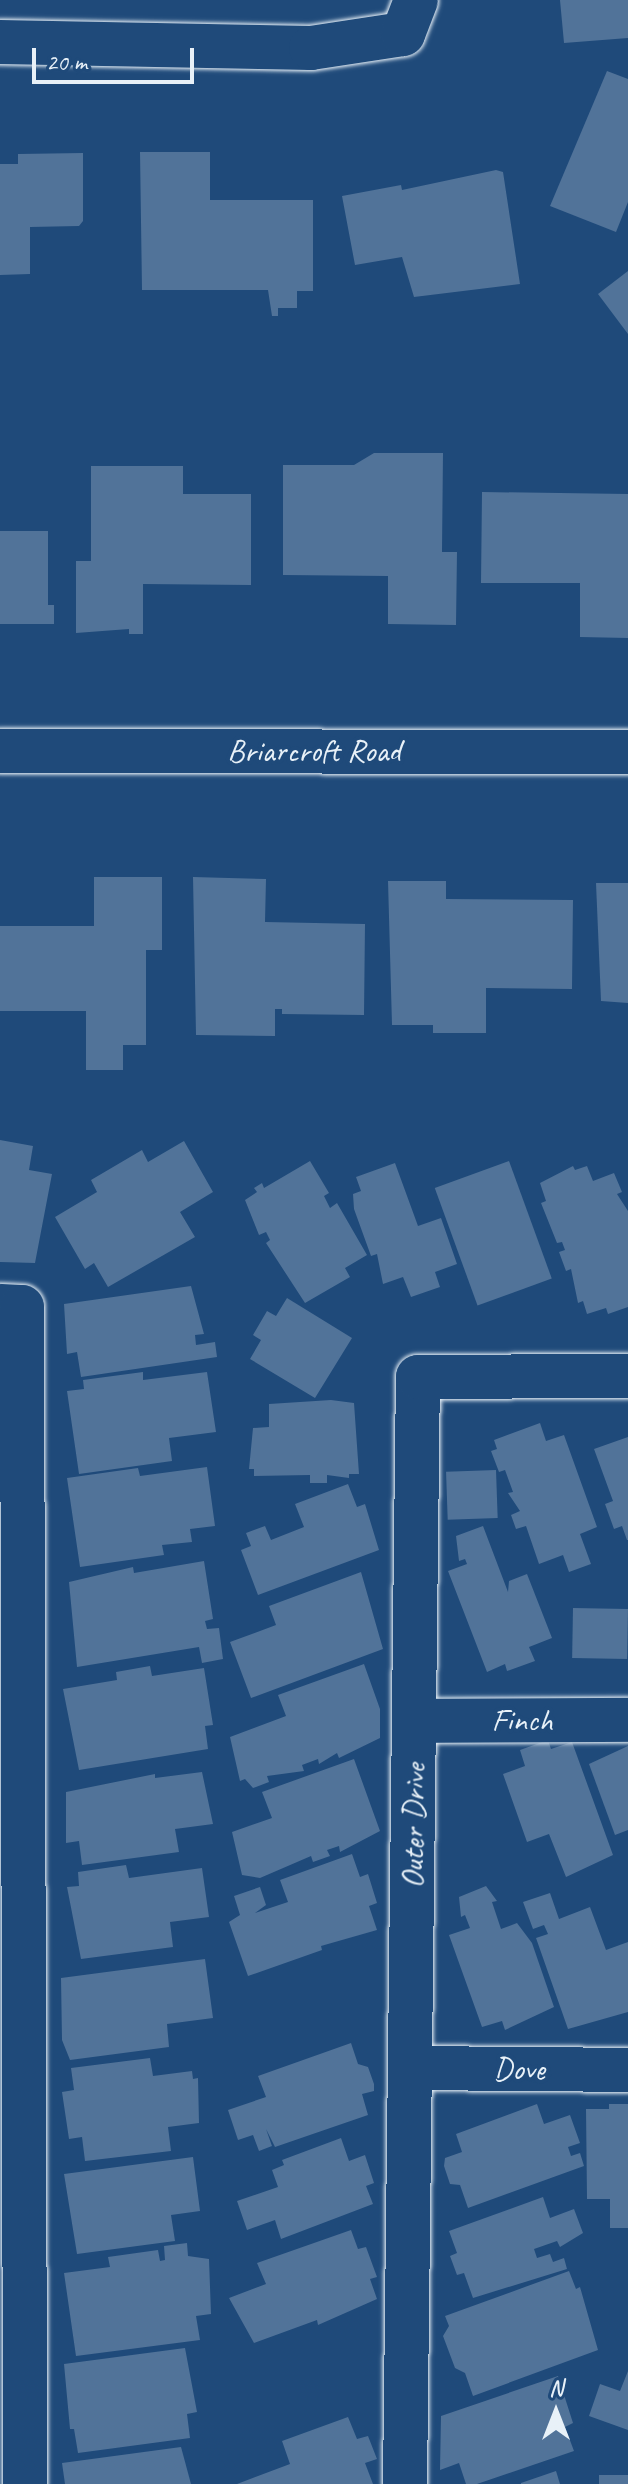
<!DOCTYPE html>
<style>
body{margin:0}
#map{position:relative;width:628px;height:2484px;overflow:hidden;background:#1f4a7a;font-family:Caveat,sans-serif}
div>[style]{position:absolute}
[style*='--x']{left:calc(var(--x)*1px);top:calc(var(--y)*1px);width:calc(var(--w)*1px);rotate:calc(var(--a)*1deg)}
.building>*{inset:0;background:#517399;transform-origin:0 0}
.roads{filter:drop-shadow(0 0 2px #e8f1f8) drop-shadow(0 0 2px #e8f1f8)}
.minor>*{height:44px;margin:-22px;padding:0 22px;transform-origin:22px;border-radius:22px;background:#1f4a7a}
span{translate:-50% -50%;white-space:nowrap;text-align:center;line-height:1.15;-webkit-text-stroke:8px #1f4a7a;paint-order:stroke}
.street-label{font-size:32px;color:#e8f1f8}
.north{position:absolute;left:516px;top:2372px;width:80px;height:80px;-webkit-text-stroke:6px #1f4a7a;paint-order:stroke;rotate:0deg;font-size:22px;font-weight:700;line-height:32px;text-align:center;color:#e8f1f8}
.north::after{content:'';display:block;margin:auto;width:28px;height:36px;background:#e8f1f8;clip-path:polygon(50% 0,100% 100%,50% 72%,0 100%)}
.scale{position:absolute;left:32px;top:48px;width:162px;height:36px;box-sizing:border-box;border:4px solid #e8f1f8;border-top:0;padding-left:10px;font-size:24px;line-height:28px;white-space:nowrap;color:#e8f1f8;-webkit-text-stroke:6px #1f4a7a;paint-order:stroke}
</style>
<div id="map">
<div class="building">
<i style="clip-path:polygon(560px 0,628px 0,628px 38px,564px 43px)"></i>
<i style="clip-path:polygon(607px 71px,628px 79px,628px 202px,616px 232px,550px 206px)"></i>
<i style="clip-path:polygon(140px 152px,210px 152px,210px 200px,313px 200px,313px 291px,297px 291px,297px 308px,278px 308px,278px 316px,272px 316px,268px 290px,142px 290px)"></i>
<i style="clip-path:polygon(83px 153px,83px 221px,79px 226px,30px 227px,30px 274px,0 275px,0 164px,18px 164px,18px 154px)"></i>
<i style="clip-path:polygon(496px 170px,503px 172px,520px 284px,414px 297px,402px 257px,355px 265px,342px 196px,401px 185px,402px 190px)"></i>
<i style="clip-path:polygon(628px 271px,628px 334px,598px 294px)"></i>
<i style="clip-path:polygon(374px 453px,443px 453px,442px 552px,457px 552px,456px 625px,388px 624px,388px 576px,283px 575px,283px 465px,354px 465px)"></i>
<i style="clip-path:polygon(91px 466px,183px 466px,183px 494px,251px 494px,251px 585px,143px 584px,143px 634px,129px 634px,129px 629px,76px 633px,76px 561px,91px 561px)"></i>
<i style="clip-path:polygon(482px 492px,628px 494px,628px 638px,580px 637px,580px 583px,481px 583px)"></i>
<i style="clip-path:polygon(0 531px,48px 531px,48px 605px,54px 605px,54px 624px,0 624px)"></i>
<i style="clip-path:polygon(94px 877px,162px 877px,162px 950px,146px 950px,146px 1045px,123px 1045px,123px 1070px,86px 1070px,86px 1011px,0 1011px,0 926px,94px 926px)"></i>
<i style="clip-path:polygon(193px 877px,266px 879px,265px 922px,365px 924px,364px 1015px,282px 1014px,282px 1009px,275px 1009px,275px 1036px,196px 1035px)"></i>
<i style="clip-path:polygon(388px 881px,446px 881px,446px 899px,573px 900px,572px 989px,486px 988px,486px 1033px,433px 1033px,433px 1025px,392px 1025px)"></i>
<i style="clip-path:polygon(596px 883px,628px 883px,628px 1003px,601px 1001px)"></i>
<i style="clip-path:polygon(0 1140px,33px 1146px,29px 1170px,52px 1174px,35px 1263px,0 1262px)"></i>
<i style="clip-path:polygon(184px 1141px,213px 1192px,180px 1212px,195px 1237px,108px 1287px,94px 1263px,85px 1269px,55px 1217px,97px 1192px,91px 1180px,142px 1150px,148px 1162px)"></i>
<i style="clip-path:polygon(310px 1161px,329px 1193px,324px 1196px,330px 1208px,337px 1203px,367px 1255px,345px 1268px,350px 1277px,305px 1303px,266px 1243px,270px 1240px,266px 1232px,259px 1235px,245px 1200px,257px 1192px,254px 1188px,262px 1183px,264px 1188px)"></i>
<i style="left:509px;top:1161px;width:125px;height:79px;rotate:70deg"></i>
<i style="clip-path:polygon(395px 1163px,418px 1226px,441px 1218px,457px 1264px,435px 1272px,440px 1287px,411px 1297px,403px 1277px,383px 1284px,377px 1254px,371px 1256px,354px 1209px,353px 1194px,361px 1191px,356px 1177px)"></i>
<i style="clip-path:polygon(573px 1166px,575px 1170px,587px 1166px,593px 1181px,614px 1173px,622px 1192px,617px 1194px,628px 1211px,628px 1307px,608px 1314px,606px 1308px,587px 1314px,583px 1301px,578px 1303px,571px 1269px,566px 1271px,559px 1252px,565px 1250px,562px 1242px,557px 1243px,541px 1203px,546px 1201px,540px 1183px)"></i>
<i style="clip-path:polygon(191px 1286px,204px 1334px,195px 1335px,196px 1345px,215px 1342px,217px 1357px,81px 1377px,77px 1352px,67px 1354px,64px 1304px)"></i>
<i style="clip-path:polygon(287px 1298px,352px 1338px,315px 1398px,250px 1359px,261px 1340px,253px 1335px,267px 1311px,276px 1316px)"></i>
<i style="clip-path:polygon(143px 1372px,143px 1380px,207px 1372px,216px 1432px,169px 1438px,172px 1461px,79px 1474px,67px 1391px,84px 1389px,83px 1380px)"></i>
<i style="clip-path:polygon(331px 1400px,354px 1403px,359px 1474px,349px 1474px,349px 1478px,327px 1475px,327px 1483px,310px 1483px,310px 1475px,254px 1476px,254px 1469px,249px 1469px,253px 1428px,269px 1427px,269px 1404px)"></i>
<i style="clip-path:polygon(540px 1423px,546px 1441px,564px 1435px,597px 1527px,580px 1534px,591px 1564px,569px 1572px,563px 1555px,539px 1564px,526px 1526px,516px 1529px,511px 1515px,520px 1511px,508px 1493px,513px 1492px,505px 1470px,499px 1472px,491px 1451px,497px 1449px,494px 1440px)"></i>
<i style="clip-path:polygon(628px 1437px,628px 1540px,627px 1540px,622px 1526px,614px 1529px,605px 1504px,613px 1501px,594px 1449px)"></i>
<i style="clip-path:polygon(207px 1467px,215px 1526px,190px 1529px,192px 1542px,162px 1545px,164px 1555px,80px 1567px,67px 1478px,138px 1468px,140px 1476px)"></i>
<i style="left:496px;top:1470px;width:48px;height:50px;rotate:88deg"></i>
<i style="clip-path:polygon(348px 1484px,357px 1507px,365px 1504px,379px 1550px,258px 1595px,241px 1550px,251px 1546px,246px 1533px,265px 1526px,271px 1540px,304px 1527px,295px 1504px)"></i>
<i style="clip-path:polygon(483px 1526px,508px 1592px,509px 1581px,527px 1574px,552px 1638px,529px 1647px,535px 1661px,507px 1671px,505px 1664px,487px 1672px,448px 1571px,467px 1564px,465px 1559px,459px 1561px,456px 1536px)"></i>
<i style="clip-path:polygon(204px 1561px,213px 1619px,205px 1621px,207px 1629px,219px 1628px,223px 1659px,202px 1663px,199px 1647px,77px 1667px,69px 1582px,133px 1567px,134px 1573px)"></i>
<i style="clip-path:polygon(361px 1572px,383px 1649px,251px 1698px,230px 1642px,276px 1625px,269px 1606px)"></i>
<i style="left:573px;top:1608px;width:55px;height:50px;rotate:1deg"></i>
<i style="clip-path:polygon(364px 1664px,380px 1709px,380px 1738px,339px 1758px,337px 1753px,319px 1764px,318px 1759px,302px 1765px,304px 1771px,267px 1776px,269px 1782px,253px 1788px,245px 1779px,240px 1781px,230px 1737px,286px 1716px,278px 1695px)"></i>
<i style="clip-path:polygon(150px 1666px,152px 1676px,204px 1668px,213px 1725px,205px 1726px,208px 1749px,79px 1770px,63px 1689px,117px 1680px,116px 1672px)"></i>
<i style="clip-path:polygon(548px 1740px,551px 1749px,572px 1742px,613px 1855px,566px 1877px,549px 1834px,527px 1842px,503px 1774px,525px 1766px,520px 1750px)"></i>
<i style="clip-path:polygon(628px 1746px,628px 1830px,615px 1835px,589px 1764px)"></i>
<i style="clip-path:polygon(354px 1759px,380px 1831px,340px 1852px,339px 1846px,327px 1850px,330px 1856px,313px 1862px,311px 1856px,260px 1878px,242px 1875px,232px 1832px,272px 1818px,262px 1792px)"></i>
<i style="clip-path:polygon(202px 1772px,213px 1824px,175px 1829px,179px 1852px,82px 1865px,79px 1841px,66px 1843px,66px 1792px,155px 1774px,155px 1778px)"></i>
<i style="clip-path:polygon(352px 1854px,360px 1877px,368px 1874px,377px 1903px,369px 1906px,377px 1930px,321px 1946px,322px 1950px,248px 1976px,229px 1922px,240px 1915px,234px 1896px,260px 1887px,266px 1905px,255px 1913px,288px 1902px,280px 1880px)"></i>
<i style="clip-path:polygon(126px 1865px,129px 1878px,202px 1868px,209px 1917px,170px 1922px,173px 1947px,81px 1959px,67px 1887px,79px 1886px,78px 1872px)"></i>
<i style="clip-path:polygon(486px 1886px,497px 1901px,492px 1902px,501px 1929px,517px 1923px,532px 1943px,554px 2007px,505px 2030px,502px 2021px,482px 2027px,449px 1935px,470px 1928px,465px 1915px,461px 1917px,459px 1897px)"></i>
<i style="clip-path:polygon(550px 1893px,559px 1919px,590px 1907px,606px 1950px,628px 1942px,628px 2012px,568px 2029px,536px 1938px,548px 1934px,544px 1925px,533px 1929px,523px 1902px)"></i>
<i style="clip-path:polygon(205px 1959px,213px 2018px,167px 2024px,169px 2047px,70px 2060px,62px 2040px,61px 1978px)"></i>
<i style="clip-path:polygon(351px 2043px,358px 2064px,368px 2067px,374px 2084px,374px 2091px,362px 2094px,368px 2115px,275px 2147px,266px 2129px,272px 2146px,259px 2151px,253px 2135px,238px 2140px,228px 2110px,266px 2097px,258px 2076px)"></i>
<i style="clip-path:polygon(150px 2058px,153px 2076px,192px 2071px,193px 2079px,198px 2078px,199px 2123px,168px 2127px,171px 2151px,85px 2161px,82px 2137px,69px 2139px,62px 2092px,74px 2090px,71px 2068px)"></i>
<i style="clip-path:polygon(537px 2104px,544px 2124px,570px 2115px,580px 2143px,568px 2147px,571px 2156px,580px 2153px,584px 2166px,468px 2208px,460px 2185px,450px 2184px,444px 2166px,445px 2158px,462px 2152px,456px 2134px)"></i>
<i style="clip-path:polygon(609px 2104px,628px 2104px,628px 2228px,610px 2228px,610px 2199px,587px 2199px,586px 2109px,609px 2109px)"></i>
<i style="clip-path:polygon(341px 2138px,349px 2161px,365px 2155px,374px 2183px,366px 2186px,373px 2204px,281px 2239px,275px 2220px,247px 2230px,237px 2201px,278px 2187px,272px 2170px,284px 2165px,282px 2160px)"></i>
<i style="clip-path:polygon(193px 2157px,200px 2211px,171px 2215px,175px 2241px,77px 2254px,64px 2174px)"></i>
<i style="clip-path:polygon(543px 2197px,550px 2218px,574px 2209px,583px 2233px,560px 2247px,557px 2241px,534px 2249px,537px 2258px,550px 2254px,553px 2262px,564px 2258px,567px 2269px,473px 2298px,464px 2273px,457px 2275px,450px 2256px,457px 2253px,449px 2231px)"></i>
<i style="clip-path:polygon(351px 2230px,358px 2249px,366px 2247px,377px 2277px,370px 2279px,377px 2299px,318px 2325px,317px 2320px,254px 2343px,229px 2298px,266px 2284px,257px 2263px)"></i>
<i style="clip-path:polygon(187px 2243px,188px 2256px,209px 2259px,211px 2314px,196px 2316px,200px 2340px,76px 2356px,64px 2273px,110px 2267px,108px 2257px,158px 2250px,160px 2261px,165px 2260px,164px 2246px)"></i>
<i style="clip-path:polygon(569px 2271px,576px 2289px,580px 2287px,598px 2350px,473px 2396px,465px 2373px,455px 2368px,443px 2336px,449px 2326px,445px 2316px)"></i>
<i style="clip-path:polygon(185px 2348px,197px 2412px,187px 2414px,190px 2438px,78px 2453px,74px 2429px,70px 2429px,64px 2364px)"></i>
<i style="clip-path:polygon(628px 2371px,628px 2430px,589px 2416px,600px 2384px,620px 2391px)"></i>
<i style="clip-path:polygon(558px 2376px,573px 2423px,565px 2427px,574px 2451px,477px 2484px,466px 2484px,459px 2463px,440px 2470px,441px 2416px)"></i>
<i style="clip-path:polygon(348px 2417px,357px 2439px,368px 2436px,377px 2459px,365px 2463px,373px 2484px,237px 2484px,290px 2464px,282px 2441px)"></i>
<i style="clip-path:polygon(181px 2447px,191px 2484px,65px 2484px,62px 2463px)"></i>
<i style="clip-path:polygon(556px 2471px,560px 2484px,521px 2484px,521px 2483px)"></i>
<i style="left:599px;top:2475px;width:29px;height:9px"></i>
</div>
<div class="roads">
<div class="minor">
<i style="--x:0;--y:42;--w:311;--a:1.1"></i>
<i style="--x:311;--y:48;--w:93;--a:-8.7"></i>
<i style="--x:403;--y:34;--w:36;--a:-69"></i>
<i style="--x:0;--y:751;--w:628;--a:0.09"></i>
<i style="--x:0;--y:1306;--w:22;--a:3"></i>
<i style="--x:22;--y:1307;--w:1177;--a:89.85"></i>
<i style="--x:416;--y:1721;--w:212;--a:-0.3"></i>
<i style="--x:410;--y:2068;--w:218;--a:0.5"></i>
<i style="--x:405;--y:2484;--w:1107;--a:-89.33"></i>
<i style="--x:418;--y:1377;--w:210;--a:-0.3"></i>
</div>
</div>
<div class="street-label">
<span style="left:314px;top:751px">Briarcroft Road</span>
<span style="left:522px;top:1720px">Finch</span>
<span style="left:414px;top:1826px;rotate:-89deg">Outer Drive</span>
<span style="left:519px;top:2069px">Dove</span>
</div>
<div class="north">N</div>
<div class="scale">20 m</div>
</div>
